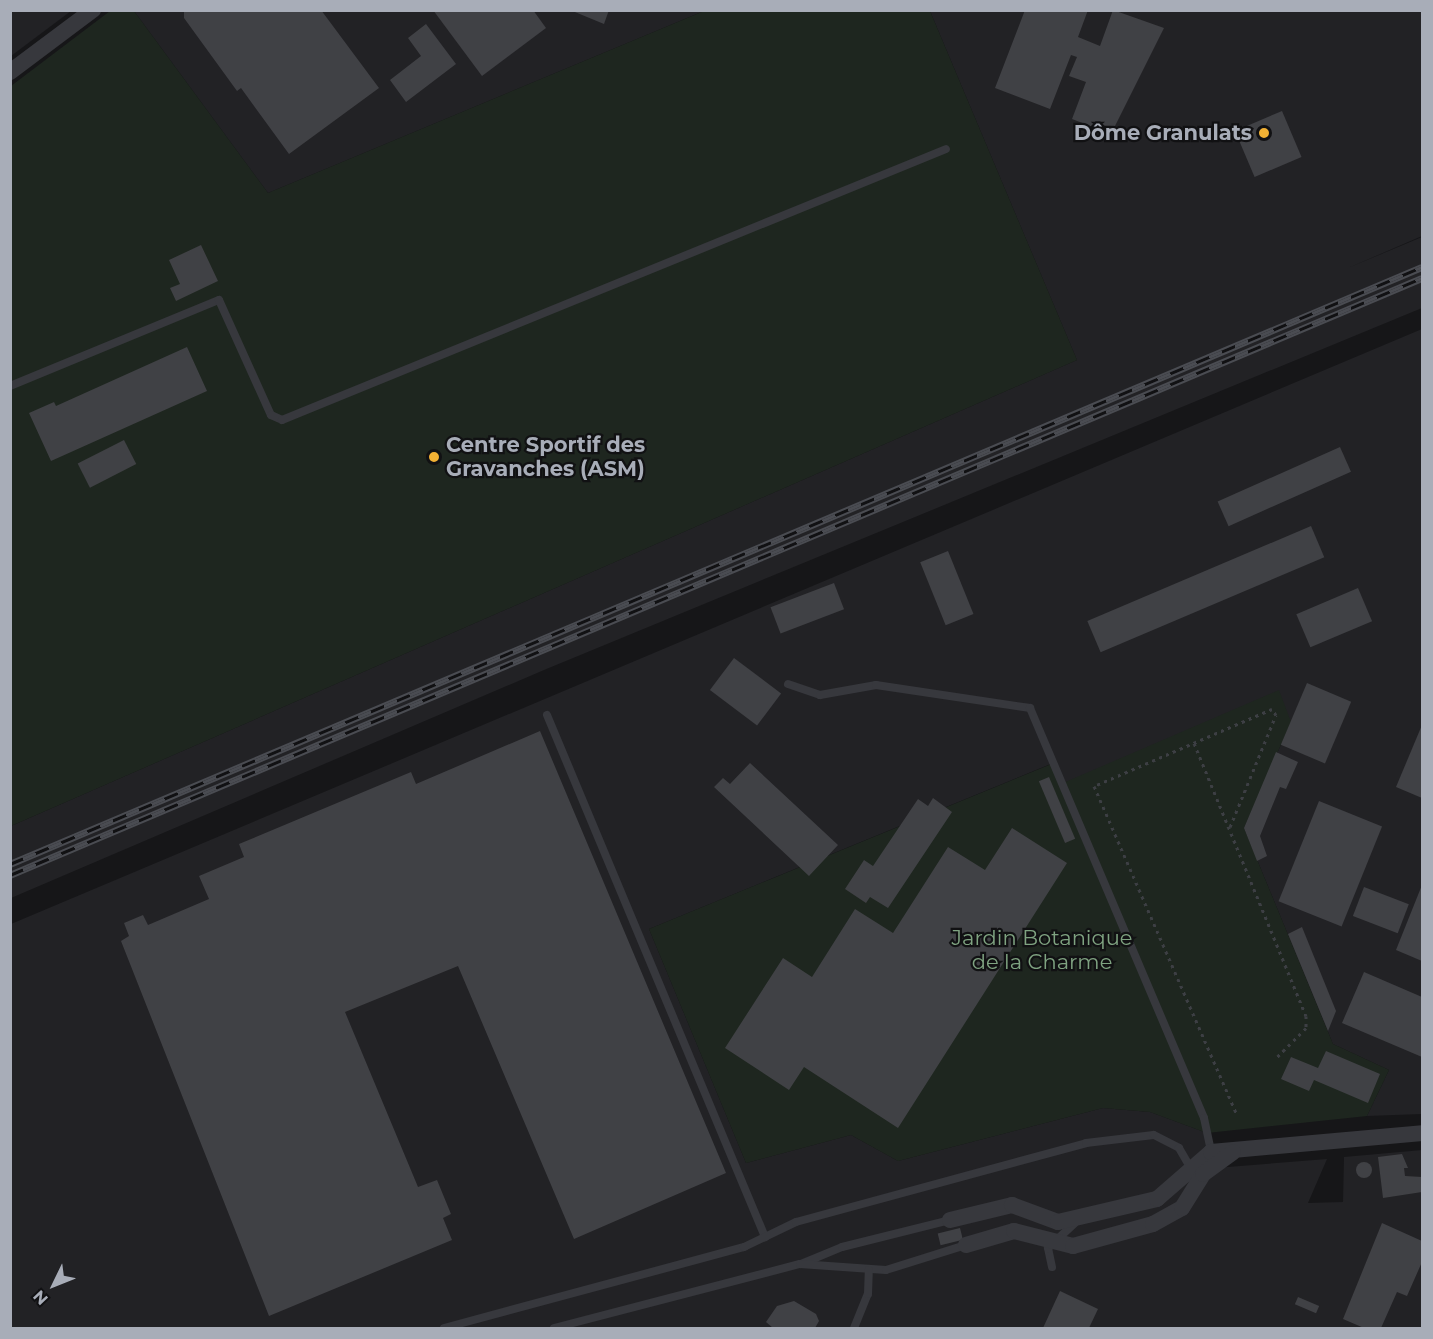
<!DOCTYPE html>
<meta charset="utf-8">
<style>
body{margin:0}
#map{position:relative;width:1433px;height:1339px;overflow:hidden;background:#161618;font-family:Montserrat,sans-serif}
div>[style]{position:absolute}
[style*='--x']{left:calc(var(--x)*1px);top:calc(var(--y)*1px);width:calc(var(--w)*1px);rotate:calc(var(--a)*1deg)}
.built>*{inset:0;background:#222225}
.green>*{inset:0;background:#1e261f}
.building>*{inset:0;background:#404145;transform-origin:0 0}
.round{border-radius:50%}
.path>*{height:3px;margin-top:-1.5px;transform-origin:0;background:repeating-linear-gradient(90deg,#3d3f44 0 3px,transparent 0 7.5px)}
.lane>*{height:8px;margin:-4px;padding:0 4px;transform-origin:4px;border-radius:4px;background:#37383d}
.street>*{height:16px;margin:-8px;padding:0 8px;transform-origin:8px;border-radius:8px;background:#37383d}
.rail>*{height:7px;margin-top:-3.5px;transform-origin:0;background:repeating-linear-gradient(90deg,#111113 0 14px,#4a4c52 0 28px);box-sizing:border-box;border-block:2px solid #4a4c52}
.dots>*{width:16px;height:16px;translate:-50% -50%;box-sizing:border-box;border:3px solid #111113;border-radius:50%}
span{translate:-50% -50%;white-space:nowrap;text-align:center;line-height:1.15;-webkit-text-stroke:4.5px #111113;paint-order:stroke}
.poi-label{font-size:21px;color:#a8adb8;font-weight:700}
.right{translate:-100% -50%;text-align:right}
.left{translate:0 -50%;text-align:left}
.park-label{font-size:21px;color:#7fa381}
.frame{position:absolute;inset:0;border:12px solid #a8adb8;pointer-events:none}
.north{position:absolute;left:24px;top:1255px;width:60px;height:60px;-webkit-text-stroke:4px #111113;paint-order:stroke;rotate:227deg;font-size:16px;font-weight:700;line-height:24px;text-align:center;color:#a8adb8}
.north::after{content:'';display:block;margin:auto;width:21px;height:27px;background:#a8adb8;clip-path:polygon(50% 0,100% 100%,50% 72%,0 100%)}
</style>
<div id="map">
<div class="built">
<i style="clip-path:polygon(11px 10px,71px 10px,71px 11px,11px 56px)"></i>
<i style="clip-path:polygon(134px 11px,704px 11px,268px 193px)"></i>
<i style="clip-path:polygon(930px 11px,1422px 11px,1422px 236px,1348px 268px,1422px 237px,1422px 308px,544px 670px,11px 898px,11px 826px,1077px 360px)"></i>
<i style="clip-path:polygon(1422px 329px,1422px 1114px,1367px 1116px,1389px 1070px,1333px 1044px,1244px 828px,1291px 722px,1062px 783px,1053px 763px,649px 929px,746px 1163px,851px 1135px,898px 1161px,1103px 1108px,1150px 1112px,1207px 1133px,1215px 1168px,1327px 1159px,1308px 1203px,1343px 1202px,1344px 1157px,1422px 1150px,1422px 1328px,11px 1328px,11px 924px)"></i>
</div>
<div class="green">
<i style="clip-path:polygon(110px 11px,134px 11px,268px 193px,704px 11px,930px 11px,1077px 360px,11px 826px,11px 86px)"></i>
<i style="clip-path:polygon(1279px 690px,1291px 722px,1244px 828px,1333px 1044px,1389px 1070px,1367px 1116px,1207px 1133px,1150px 1112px,1103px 1108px,898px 1161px,851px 1135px,746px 1163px,649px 929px,1054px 763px,1063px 783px)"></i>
</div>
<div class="building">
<i style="clip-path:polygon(184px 10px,321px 10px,379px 88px,289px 154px,241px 88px,237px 91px,184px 18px)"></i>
<i style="clip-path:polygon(433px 10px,533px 10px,546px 28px,482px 76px)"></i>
<i style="clip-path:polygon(570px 10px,609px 10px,604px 24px)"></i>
<i style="clip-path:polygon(1025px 10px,1088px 10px,1078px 37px,1100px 46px,1113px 10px,1164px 28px,1111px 134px,1072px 119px,1086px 82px,1069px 76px,1077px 57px,1071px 55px,1050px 109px,995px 88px)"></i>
<i style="clip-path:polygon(426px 24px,456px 64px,406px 102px,390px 80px,421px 56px,408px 38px)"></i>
<i style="left:1282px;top:111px;width:50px;height:51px;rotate:67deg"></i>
<i style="clip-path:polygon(201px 245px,218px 281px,176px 301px,170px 288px,180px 284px,169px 260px)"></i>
<i style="clip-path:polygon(187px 347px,207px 391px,51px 461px,29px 413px,54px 402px,56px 406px)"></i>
<i style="left:124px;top:440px;width:27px;height:52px;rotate:63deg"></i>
<i style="left:1340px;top:447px;width:27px;height:134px;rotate:66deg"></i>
<i style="left:1311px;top:526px;width:34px;height:243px;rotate:67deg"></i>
<i style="left:948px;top:551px;width:68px;height:30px;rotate:68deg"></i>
<i style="left:834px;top:583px;width:28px;height:68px;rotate:69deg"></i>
<i style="left:1358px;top:588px;width:36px;height:67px;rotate:67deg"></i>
<i style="left:734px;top:658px;width:59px;height:40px;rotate:37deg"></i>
<i style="left:1307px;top:683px;width:48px;height:67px;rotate:23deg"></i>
<i style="clip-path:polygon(1422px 725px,1422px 798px,1396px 787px)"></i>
<i style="clip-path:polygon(540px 731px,726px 1173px,574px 1239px,458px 966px,345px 1012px,418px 1187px,437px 1180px,451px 1214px,443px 1218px,452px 1240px,269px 1316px,121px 941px,129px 936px,124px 923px,143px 915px,148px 925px,209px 899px,199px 876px,244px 857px,239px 844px,411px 772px,416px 784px)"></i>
<i style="clip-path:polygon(1276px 752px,1298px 762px,1286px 789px,1280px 787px,1260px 836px,1267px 856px,1257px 861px,1244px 828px)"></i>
<i style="clip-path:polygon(750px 763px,838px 845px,809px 876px,714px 787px,723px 778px,730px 784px)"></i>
<i style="left:1049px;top:777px;width:67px;height:11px;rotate:67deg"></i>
<i style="clip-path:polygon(933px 798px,952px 812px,888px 908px,870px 897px,866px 903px,845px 889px,864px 860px,873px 866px,918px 799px,928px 806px)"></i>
<i style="left:1319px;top:801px;width:68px;height:108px;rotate:22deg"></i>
<i style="clip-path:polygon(1012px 828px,1067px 863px,898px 1128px,804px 1067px,789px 1090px,725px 1048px,783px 958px,812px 977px,855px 909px,893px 933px,948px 847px,985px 870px)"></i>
<i style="clip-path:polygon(1422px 885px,1422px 961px,1396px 950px)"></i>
<i style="left:1364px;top:887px;width:48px;height:31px;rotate:21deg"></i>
<i style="clip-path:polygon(1302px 927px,1336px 1011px,1328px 1031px,1288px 934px)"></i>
<i style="clip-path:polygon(1364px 972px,1422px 997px,1422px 1057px,1342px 1023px)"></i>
<i style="clip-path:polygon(1326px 1051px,1380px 1074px,1368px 1103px,1314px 1080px,1309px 1091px,1281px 1079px,1291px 1057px,1318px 1068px)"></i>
<i style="clip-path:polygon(1402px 1154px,1408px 1168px,1404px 1168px,1405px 1176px,1422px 1177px,1422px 1192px,1383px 1198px,1378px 1157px)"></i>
<i class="round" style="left:1356px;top:1162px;width:16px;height:16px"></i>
<i style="clip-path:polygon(1382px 1223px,1422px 1241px,1422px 1262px,1407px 1296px,1397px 1292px,1381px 1328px,1364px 1328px,1343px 1319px)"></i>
<i style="left:960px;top:1228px;width:12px;height:23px;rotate:76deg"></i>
<i style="clip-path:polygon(1060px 1291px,1098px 1309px,1089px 1328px,1043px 1328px)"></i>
<i style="left:1298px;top:1297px;width:23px;height:8px;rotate:23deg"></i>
<i style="clip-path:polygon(794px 1301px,816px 1314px,819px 1321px,815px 1328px,773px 1328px,766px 1322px,777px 1306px)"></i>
</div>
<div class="path">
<i style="--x:1194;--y:743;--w:295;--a:67.7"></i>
<i style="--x:1306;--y:1016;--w:12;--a:90"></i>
<i style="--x:1306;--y:1028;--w:44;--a:135"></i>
<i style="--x:1230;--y:827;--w:121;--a:-67.7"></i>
<i style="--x:1276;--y:715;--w:7;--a:-124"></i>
<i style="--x:1272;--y:709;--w:194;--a:156.6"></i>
<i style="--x:1094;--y:786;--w:356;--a:66.5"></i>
</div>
<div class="lane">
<i style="--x:10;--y:386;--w:226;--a:-22.4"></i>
<i style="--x:219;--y:300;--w:126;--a:65.7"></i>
<i style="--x:271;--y:415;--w:12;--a:24"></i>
<i style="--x:282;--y:420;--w:717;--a:-22.2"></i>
<i style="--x:788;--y:684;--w:34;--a:19"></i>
<i style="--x:820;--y:695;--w:57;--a:-10.1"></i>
<i style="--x:876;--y:685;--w:156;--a:8.5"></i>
<i style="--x:1030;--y:708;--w:445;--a:67"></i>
<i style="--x:1204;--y:1118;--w:35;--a:78"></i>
<i style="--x:547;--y:715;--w:566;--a:67.33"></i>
<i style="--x:801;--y:1264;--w:44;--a:-22.5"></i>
<i style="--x:842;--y:1247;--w:111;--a:-14"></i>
<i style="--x:1052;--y:1267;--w:19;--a:-102"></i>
<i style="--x:1048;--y:1248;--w:37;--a:-43"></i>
<i style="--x:444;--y:1328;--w:311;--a:-15.1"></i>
<i style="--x:744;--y:1247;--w:58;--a:-25.7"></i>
<i style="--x:796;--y:1222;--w:301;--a:-15.2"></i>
<i style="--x:1086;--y:1143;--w:68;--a:-6.7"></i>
<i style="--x:1154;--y:1135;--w:28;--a:27"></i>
<i style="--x:1179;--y:1148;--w:22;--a:60"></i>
<i style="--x:554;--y:1328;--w:254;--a:-14.6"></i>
<i style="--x:800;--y:1264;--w:86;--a:4"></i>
<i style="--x:886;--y:1270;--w:84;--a:-17.4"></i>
<i style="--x:854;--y:1328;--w:37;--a:-68"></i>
<i style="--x:868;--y:1294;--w:24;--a:-88"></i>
</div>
<div class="street">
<i style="--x:10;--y:72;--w:104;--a:-36.8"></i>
<i style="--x:950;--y:1220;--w:64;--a:-13.6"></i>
<i style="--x:1012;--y:1205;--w:49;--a:20.3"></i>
<i style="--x:1058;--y:1222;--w:102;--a:-13.1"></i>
<i style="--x:1157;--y:1199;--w:72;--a:-41"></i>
<i style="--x:1211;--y:1152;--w:212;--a:-5.1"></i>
<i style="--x:966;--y:1245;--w:50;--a:-16.3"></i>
<i style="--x:1014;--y:1231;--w:61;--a:14.3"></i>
<i style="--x:1073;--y:1246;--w:83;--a:-15.4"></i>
<i style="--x:1153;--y:1224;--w:33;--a:-29"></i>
<i style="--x:1182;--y:1208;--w:40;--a:-58"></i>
<i style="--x:1203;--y:1174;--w:37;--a:-36"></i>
</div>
<div class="rail">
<i style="--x:10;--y:864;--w:1533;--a:-22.92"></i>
<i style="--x:10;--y:875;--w:1533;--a:-22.92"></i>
</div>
<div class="dots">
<i style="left:1264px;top:133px;background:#f2b134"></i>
<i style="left:434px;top:457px;background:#f2b134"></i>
</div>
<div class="poi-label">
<span class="right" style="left:1252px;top:133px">Dôme Granulats</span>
<span class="left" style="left:446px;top:457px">Centre Sportif des<br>Gravanches (ASM)</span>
</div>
<div class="park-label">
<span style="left:1042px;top:950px">Jardin Botanique<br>de la Charme</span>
</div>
<div class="frame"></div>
<div class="north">N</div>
</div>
